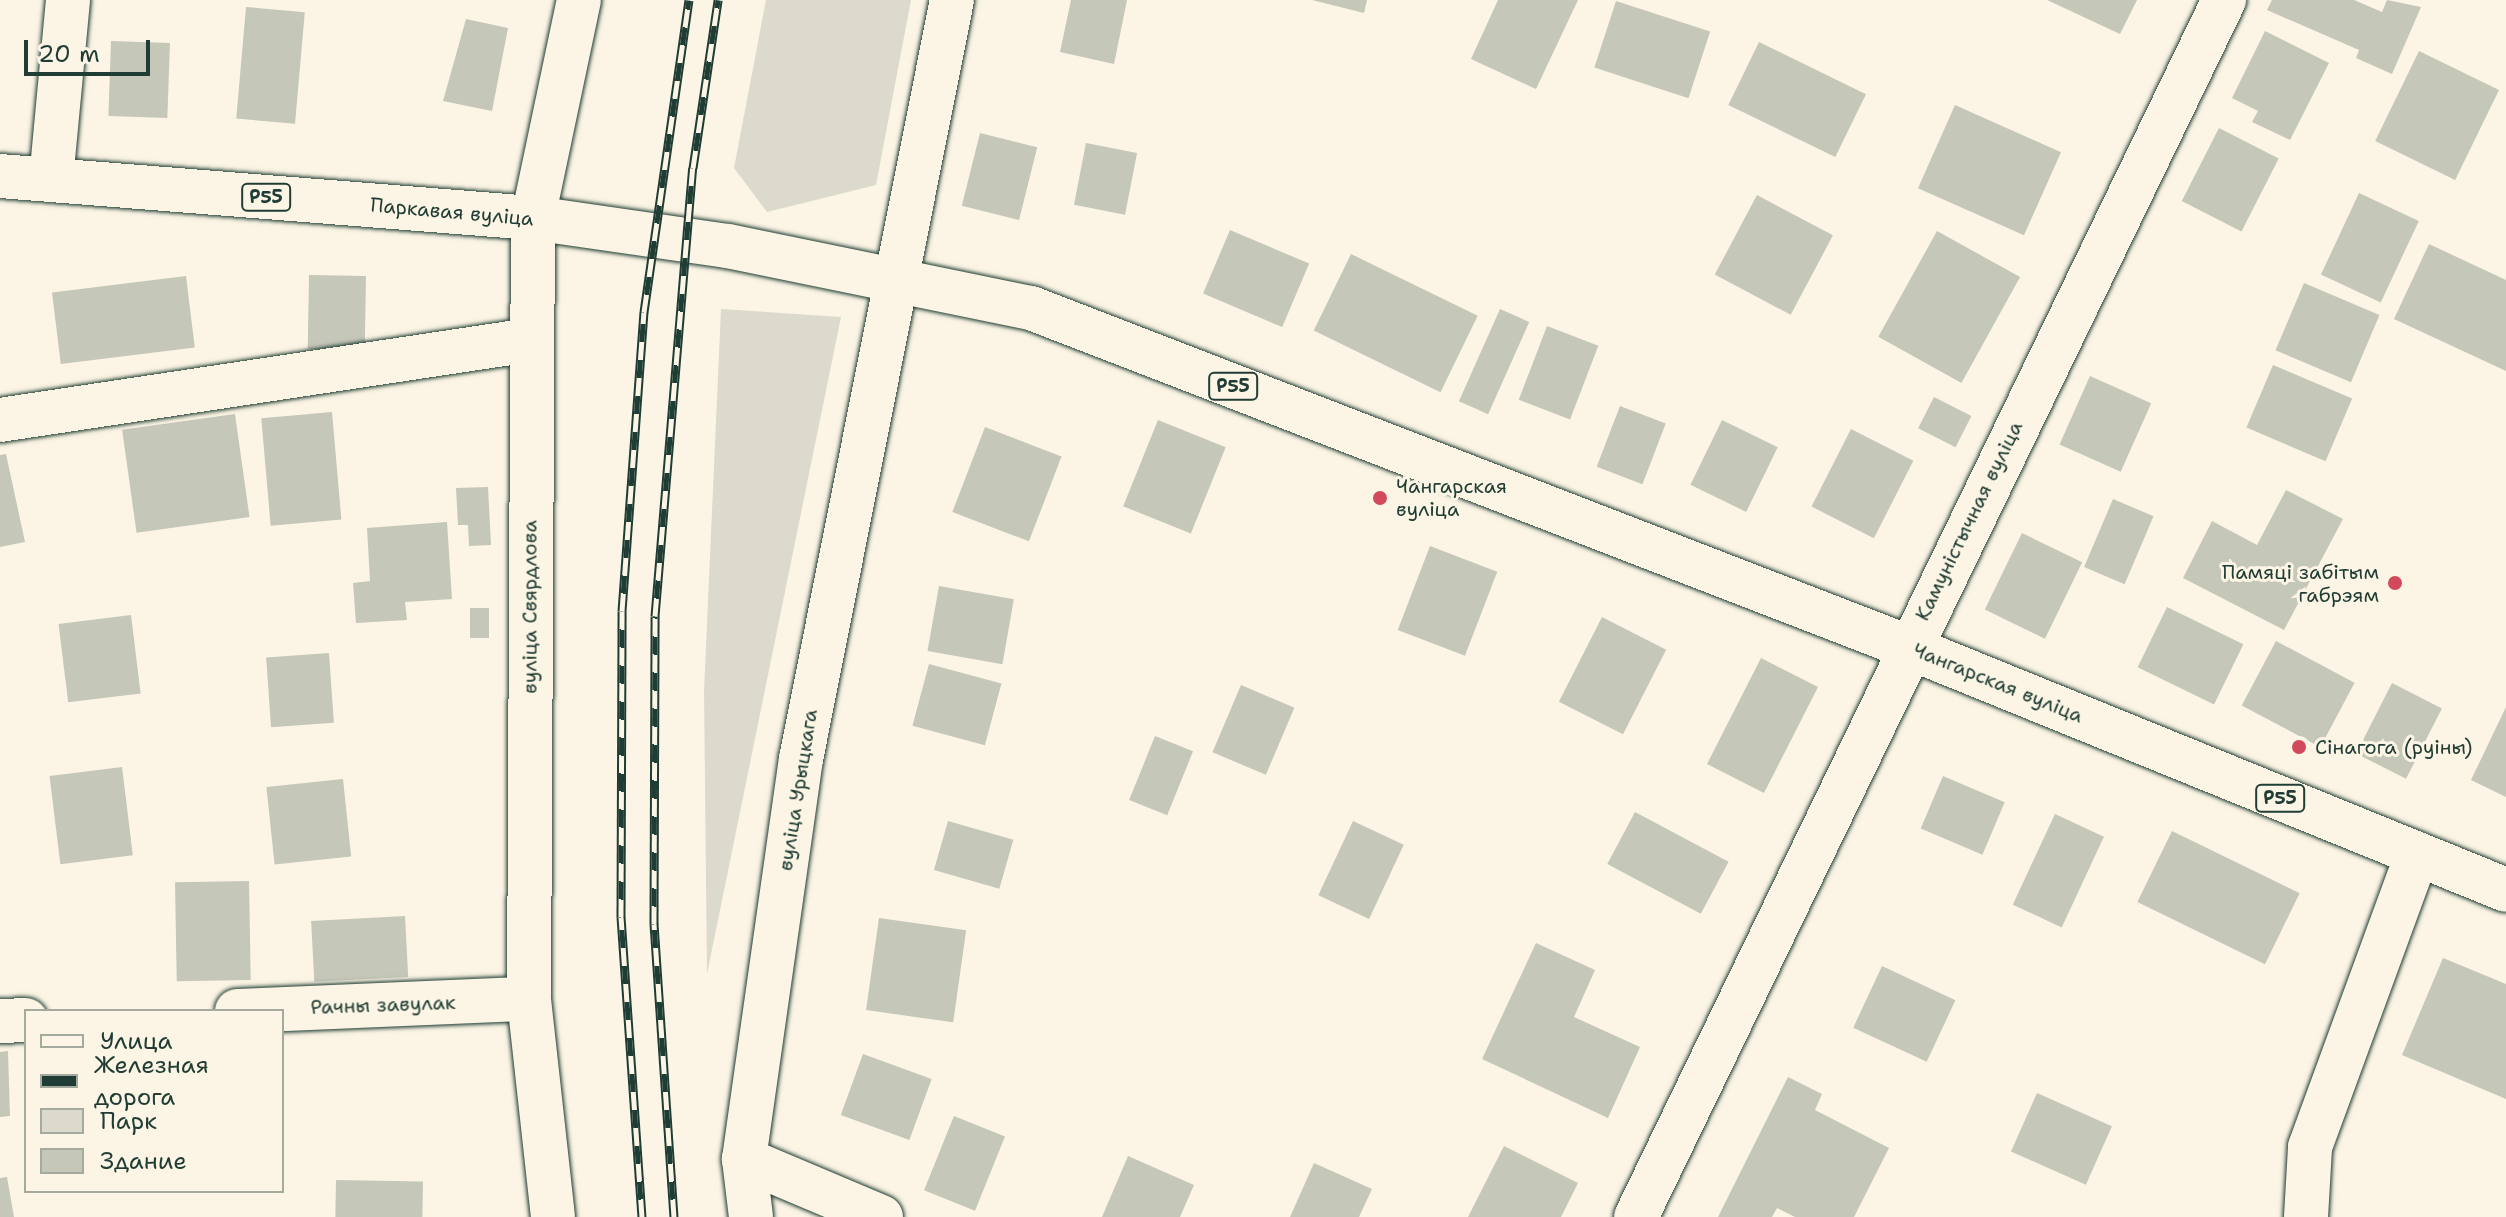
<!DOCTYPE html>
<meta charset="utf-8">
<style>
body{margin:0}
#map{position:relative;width:2506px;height:1217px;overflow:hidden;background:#fcf5e5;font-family:"Shantell Sans",sans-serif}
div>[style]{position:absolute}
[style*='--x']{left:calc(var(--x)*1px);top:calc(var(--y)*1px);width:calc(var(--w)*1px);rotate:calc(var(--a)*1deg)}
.green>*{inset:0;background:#dcdacc}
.building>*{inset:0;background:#c5c7b9;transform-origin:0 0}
.roads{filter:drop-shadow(0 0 2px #1f3d34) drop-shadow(0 0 2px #1f3d34)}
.minor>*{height:44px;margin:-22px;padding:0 22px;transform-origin:22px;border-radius:22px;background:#fcf5e5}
.major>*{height:44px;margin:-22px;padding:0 22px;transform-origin:22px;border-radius:22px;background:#fcf5e5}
.rail>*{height:9px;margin-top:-4.5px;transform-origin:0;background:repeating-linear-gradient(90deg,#fcf5e5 0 18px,#1f3d34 0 36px);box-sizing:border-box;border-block:2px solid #1f3d34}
.dots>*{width:22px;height:22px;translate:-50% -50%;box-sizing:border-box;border:4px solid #fcf5e5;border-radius:50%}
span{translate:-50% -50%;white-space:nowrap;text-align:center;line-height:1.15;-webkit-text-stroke:6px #fcf5e5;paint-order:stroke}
.shield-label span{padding:2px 6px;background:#fcf5e5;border:2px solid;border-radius:6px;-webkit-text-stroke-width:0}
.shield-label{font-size:18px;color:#1f3d34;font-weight:700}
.street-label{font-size:20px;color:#1f3d34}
.poi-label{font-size:20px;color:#1f3d34}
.left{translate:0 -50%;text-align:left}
.right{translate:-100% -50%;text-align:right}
.legend{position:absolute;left:24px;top:1009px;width:260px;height:184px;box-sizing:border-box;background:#fcf5e5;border:2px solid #a4ab9e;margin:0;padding:10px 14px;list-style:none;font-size:24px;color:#1f3d34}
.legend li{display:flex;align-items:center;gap:16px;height:40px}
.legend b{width:40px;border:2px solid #a4ab9e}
.scale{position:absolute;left:24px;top:40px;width:126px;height:36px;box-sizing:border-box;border:4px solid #1f3d34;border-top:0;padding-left:10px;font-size:24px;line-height:28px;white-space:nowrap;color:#1f3d34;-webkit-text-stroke:6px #fcf5e5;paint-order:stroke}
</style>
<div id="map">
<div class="green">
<i style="clip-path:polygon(766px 0,911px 0,876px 185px,767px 212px,734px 168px)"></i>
<i style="clip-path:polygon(721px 309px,841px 317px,707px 974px,704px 691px)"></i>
</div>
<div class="building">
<i style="clip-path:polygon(1071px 0,1127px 0,1114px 64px,1060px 52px)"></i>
<i style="clip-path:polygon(1312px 0,1367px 0,1364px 13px)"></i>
<i style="clip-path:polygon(1498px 0,1578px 0,1536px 89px,1471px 59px)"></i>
<i style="clip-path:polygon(2047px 0,2137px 0,2120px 34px)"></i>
<i style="clip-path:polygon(2272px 0,2354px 0,2382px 12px,2387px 0,2421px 7px,2392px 74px,2356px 58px,2359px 50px,2267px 10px)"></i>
<i style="left:1616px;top:1px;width:99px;height:70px;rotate:18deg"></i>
<i style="left:246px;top:7px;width:59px;height:112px;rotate:5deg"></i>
<i style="clip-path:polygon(466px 19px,508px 28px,492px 111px,443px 101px)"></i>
<i style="clip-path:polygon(2265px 31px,2329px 63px,2290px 140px,2252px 122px,2258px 111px,2232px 98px)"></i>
<i style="left:111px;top:41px;width:59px;height:75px;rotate:2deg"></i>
<i style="left:1759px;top:42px;width:119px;height:70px;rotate:26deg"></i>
<i style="left:2419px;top:51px;width:89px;height:100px;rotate:26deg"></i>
<i style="left:1955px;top:105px;width:116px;height:91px;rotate:24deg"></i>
<i style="left:2219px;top:128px;width:67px;height:82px;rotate:27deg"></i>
<i style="left:980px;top:133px;width:59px;height:75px;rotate:14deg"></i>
<i style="left:1086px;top:143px;width:52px;height:63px;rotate:11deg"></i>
<i style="left:2359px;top:193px;width:66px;height:90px;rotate:25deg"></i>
<i style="left:1757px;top:195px;width:86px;height:90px;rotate:28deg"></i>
<i style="left:1230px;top:230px;width:86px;height:69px;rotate:23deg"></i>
<i style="left:1937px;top:231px;width:95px;height:121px;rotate:29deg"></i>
<i style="clip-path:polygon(2429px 244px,2506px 280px,2506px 371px,2394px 319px)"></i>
<i style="left:1351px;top:254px;width:141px;height:85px;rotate:26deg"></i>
<i style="left:309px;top:275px;width:57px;height:74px;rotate:1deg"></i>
<i style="left:186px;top:276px;width:72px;height:135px;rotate:83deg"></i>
<i style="left:2304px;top:283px;width:82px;height:73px;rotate:23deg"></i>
<i style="left:1500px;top:309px;width:32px;height:101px;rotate:24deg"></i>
<i style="left:1547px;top:326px;width:55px;height:79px;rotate:21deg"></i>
<i style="left:2273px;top:365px;width:86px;height:68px;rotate:23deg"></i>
<i style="left:2090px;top:376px;width:67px;height:75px;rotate:24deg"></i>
<i style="left:1934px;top:397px;width:42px;height:35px;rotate:27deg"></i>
<i style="left:1620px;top:406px;width:49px;height:65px;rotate:21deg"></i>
<i style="left:332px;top:412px;width:108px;height:71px;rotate:85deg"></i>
<i style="left:235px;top:414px;width:104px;height:114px;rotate:82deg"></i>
<i style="left:1158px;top:420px;width:73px;height:93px;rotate:22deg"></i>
<i style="left:1722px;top:420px;width:62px;height:72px;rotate:26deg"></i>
<i style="left:985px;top:427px;width:82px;height:91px;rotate:21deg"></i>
<i style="left:1851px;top:429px;width:70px;height:87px;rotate:27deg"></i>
<i style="clip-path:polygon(6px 454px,25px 542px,0 547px,0 455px)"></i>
<i style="clip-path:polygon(488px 487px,491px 545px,469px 546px,468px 525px,458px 525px,456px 488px)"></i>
<i style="clip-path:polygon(2286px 490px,2343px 519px,2284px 630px,2183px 578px,2212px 521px,2257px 545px)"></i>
<i style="left:2113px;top:499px;width:44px;height:74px;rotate:23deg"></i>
<i style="clip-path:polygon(447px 522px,452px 599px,405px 602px,407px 620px,356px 623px,353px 583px,370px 581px,367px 528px)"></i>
<i style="left:2022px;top:533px;width:67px;height:85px;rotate:26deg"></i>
<i style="left:1430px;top:546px;width:72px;height:90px;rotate:21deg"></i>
<i style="left:939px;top:586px;width:76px;height:66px;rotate:10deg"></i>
<i style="left:2167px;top:607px;width:85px;height:67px;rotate:26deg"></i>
<i style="left:470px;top:608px;width:19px;height:30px"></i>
<i style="left:131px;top:615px;width:79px;height:73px;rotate:83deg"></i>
<i style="left:1602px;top:617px;width:72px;height:95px;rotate:27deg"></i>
<i style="left:2276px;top:641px;width:89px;height:73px;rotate:28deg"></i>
<i style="left:329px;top:653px;width:70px;height:63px;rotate:86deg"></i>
<i style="left:1761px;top:658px;width:64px;height:119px;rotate:27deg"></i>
<i style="left:929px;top:664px;width:75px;height:64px;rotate:15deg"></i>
<i style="left:2392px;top:683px;width:56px;height:79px;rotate:27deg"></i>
<i style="left:1241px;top:685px;width:58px;height:73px;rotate:23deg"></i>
<i style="clip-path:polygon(2506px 707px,2506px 797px,2471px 780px)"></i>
<i style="left:1155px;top:736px;width:41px;height:69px;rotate:22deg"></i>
<i style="left:122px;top:767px;width:89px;height:73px;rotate:83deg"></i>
<i style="left:1943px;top:776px;width:67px;height:57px;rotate:23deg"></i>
<i style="left:343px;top:779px;width:78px;height:77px;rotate:84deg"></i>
<i style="left:1635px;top:812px;width:106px;height:59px;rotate:28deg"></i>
<i style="left:2055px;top:814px;width:54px;height:100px;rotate:25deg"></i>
<i style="left:948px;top:821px;width:68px;height:51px;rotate:16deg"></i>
<i style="left:1353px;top:821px;width:56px;height:82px;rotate:25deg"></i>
<i style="left:2172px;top:831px;width:142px;height:79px;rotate:26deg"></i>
<i style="left:249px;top:881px;width:99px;height:74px;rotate:89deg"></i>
<i style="left:405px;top:916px;width:61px;height:94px;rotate:87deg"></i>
<i style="left:879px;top:918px;width:88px;height:93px;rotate:8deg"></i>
<i style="clip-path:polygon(1536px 943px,1595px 970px,1574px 1017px,1640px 1047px,1608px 1118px,1482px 1059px)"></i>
<i style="clip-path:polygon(2443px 958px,2506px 984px,2506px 1099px,2402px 1055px)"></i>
<i style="left:1882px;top:966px;width:81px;height:68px;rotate:25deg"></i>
<i style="clip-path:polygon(8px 1051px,10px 1116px,0 1117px,0 1052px)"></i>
<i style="left:863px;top:1054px;width:73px;height:65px;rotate:20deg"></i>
<i style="clip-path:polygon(1788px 1077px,1822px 1094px,1815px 1110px,1889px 1148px,1854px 1217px,1795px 1217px,1777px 1208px,1772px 1217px,1718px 1217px)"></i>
<i style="left:2037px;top:1093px;width:82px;height:64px;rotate:24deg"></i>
<i style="left:954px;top:1116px;width:55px;height:80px;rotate:22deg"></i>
<i style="clip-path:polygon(1504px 1146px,1578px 1183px,1561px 1217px,1468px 1217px)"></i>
<i style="clip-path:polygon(1128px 1156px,1194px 1185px,1180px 1217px,1102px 1217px)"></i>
<i style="clip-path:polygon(1314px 1163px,1372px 1189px,1359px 1217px,1290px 1217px)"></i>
<i style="clip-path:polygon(7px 1177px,14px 1217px,0 1217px,0 1178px)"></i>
<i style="left:336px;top:1180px;width:87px;height:37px;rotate:1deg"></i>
</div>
<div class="roads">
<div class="minor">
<i style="--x:51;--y:180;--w:181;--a:-84.6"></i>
<i style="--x:0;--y:420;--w:536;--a:-8.58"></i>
<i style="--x:237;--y:1011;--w:292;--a:-2.4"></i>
<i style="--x:0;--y:1021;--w:26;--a:-2"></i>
<i style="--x:744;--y:1159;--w:58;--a:83.1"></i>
<i style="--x:553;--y:1217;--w:219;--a:-96.3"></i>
<i style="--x:529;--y:999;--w:781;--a:-89.71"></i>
<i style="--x:533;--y:218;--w:223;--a:-78.1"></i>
<i style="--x:881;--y:1217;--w:149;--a:-157.1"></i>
<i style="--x:744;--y:1159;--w:404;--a:-81.9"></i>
<i style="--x:801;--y:759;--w:774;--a:-78.75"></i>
<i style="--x:1636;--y:1217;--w:1352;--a:-64.21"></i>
<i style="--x:2306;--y:1217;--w:70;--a:-86.7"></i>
<i style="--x:2310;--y:1147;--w:312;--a:-69.9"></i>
</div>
<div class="major">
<i style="--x:0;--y:176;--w:535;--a:4.51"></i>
<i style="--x:533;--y:218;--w:197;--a:8.2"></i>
<i style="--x:728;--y:246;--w:309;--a:11.6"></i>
<i style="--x:1031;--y:308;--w:940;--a:21.13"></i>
<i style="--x:1908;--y:647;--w:645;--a:22.11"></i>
</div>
</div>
<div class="rail">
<i style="--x:642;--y:1217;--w:301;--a:-94"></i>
<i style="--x:621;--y:917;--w:306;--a:-89.8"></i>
<i style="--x:622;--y:611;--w:300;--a:-85.8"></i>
<i style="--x:644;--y:312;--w:315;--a:-81.8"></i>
<i style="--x:674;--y:1217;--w:294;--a:-93.9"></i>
<i style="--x:654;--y:924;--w:308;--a:-89.8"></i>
<i style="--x:655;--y:616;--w:450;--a:-85.2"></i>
<i style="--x:693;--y:168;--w:170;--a:-81.5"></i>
</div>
<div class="dots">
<i style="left:1380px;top:498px;background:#d1495b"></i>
<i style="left:2395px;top:583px;background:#d1495b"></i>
<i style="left:2299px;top:747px;background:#d1495b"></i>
</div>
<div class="shield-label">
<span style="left:266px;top:197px">Р55</span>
<span style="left:1233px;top:386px">Р55</span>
<span style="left:2280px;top:798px">Р55</span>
</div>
<div class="street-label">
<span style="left:452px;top:212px;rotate:5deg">Паркавая вуліца</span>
<span style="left:1969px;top:521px;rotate:-64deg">Камуністычная вуліца</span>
<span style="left:530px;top:607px;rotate:-90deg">вуліца Свярдлова</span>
<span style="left:1998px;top:683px;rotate:22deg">Чангарская вуліца</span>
<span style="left:798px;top:790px;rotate:-81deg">вуліца Урыцкага</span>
<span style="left:383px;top:1005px;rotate:-2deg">Рачны завулак</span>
</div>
<div class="poi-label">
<span class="left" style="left:1396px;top:498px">Чангарская<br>вуліца</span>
<span class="right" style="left:2379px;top:584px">Памяці забітым<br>габрэям</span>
<span class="left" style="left:2315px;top:747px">Сінагога (руіны)</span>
</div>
<ul class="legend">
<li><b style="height:10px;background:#fcf5e5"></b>Улица</li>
<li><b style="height:10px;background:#1f3d34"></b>Железная дорога</li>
<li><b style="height:22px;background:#dcdacc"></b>Парк</li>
<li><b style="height:22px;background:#c5c7b9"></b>Здание</li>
</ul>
<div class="scale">20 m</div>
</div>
